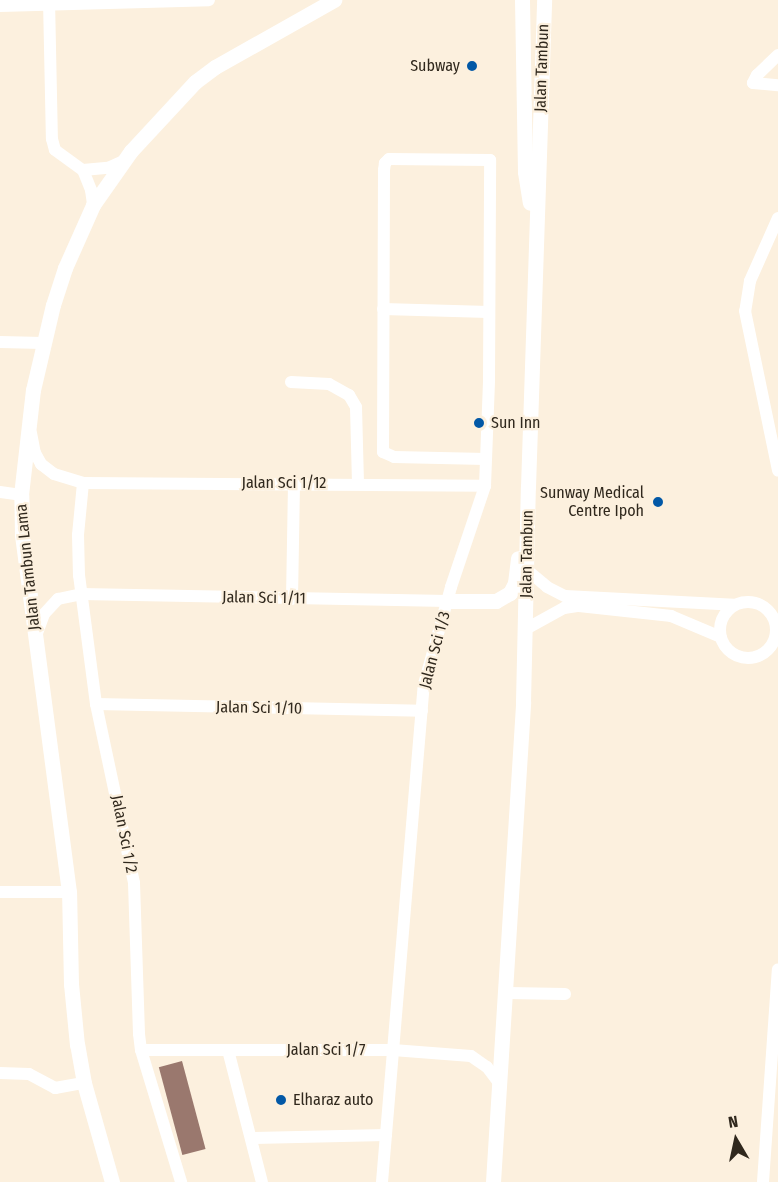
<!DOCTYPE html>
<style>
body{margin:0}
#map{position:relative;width:778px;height:1182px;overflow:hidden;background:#fcf0de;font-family:"Fira Sans Condensed",sans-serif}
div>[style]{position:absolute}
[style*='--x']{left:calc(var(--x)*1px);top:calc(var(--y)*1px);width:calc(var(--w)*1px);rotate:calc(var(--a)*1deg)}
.building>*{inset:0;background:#9a786e;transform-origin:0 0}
.minor>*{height:12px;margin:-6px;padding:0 6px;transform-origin:6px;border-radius:6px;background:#fff}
.minor>.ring{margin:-6px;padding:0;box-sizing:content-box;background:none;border:12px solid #fff;border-radius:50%}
.major>*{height:15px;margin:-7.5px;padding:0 7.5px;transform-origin:7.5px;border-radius:7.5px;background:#fff}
.dots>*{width:16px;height:16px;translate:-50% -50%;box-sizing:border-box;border:3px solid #fcf0de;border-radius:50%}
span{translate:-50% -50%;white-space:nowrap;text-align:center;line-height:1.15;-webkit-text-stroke:4.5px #fcf0de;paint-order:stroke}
.poi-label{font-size:16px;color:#30281d}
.right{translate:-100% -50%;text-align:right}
.left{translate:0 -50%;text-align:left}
.street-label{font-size:16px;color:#30281d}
.north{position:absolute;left:706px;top:1110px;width:60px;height:60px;-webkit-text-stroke:4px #fcf0de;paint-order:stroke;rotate:351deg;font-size:16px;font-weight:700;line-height:24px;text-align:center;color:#30281d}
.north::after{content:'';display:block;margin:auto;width:21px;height:27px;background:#30281d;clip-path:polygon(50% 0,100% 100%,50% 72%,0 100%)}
</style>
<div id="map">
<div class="building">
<i style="left:182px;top:1061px;width:91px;height:24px;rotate:75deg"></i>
</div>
<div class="minor">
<i style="--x:49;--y:0;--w:139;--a:88.8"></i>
<i style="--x:52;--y:139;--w:11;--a:75"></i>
<i style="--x:55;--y:150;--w:34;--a:36"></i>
<i style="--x:83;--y:170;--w:22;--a:68"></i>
<i style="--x:91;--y:190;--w:15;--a:82"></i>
<i style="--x:0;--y:6;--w:209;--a:-1.6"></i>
<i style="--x:778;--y:55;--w:29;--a:136"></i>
<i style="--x:757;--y:75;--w:9;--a:117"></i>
<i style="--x:753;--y:83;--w:25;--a:5"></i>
<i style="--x:83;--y:170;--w:25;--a:-5"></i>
<i style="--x:108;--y:168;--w:17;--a:-24"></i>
<i style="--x:778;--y:218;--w:69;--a:114"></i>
<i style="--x:750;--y:281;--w:30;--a:99"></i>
<i style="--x:745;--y:311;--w:163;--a:78.3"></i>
<i style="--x:383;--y:309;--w:106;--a:1.6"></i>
<i style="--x:0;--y:342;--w:43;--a:1.3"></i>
<i style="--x:291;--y:382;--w:38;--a:3"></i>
<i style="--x:329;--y:384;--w:23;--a:29"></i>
<i style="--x:349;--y:395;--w:14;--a:60"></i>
<i style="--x:356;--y:407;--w:77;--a:88.5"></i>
<i style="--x:31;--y:433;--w:20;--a:79"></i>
<i style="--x:35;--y:453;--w:13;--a:61"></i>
<i style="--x:41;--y:464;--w:16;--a:38"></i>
<i style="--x:54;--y:474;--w:30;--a:17"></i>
<i style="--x:83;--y:483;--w:402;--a:0.4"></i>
<i style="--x:83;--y:483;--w:52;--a:95.5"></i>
<i style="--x:78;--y:535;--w:40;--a:88.6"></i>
<i style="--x:79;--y:575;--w:130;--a:82.5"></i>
<i style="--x:96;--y:704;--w:183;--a:78"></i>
<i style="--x:134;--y:883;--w:151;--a:88.1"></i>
<i style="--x:139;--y:1034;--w:16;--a:83"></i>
<i style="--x:141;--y:1050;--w:138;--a:73.1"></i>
<i style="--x:0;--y:492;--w:21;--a:8"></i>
<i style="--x:527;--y:570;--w:26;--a:40"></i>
<i style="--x:547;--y:587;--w:20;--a:27"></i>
<i style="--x:565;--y:596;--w:169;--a:3"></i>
<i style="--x:292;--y:599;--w:116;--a:-89"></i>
<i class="ring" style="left:720px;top:602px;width:44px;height:44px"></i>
<i style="--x:524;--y:630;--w:46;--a:-28.8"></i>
<i style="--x:564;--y:608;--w:15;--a:-8"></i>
<i style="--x:579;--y:606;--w:93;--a:6.2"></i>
<i style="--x:671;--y:616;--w:54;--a:22.8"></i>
<i style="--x:36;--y:636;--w:23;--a:-70"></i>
<i style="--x:44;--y:614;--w:21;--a:-47"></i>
<i style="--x:58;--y:599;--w:24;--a:-12"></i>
<i style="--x:81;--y:594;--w:367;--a:1.1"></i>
<i style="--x:96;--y:704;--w:326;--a:1.2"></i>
<i style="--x:0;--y:892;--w:69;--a:0"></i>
<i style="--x:506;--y:993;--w:59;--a:1"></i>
<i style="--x:141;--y:1050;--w:252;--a:0"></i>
<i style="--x:393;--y:1050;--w:78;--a:4.4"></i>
<i style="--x:471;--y:1056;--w:19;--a:35"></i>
<i style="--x:487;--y:1067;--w:20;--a:53"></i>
<i style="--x:228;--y:1050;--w:136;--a:75.6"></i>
<i style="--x:0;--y:1073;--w:29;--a:2"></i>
<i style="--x:29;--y:1074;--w:30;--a:28"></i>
<i style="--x:55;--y:1088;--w:29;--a:-10"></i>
<i style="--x:251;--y:1138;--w:135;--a:-1.3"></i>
<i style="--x:382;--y:1182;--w:500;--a:-85.2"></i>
<i style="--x:424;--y:684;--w:101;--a:-74.4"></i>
<i style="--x:451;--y:587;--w:107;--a:-71.4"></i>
<i style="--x:485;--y:486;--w:106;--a:-87.8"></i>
<i style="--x:489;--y:380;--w:220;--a:-89.7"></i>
<i style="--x:490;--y:160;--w:101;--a:-179.4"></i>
<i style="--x:389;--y:159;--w:6;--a:135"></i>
<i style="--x:385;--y:163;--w:7;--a:98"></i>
<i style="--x:384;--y:170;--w:282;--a:90.2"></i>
<i style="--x:383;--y:452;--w:12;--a:24"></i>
<i style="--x:394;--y:457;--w:92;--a:1.2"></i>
<i style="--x:763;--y:1182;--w:213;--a:-86"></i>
</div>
<div class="major">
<i style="--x:522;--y:0;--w:172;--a:89"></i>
<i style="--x:525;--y:172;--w:31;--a:81"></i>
<i style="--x:448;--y:601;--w:48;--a:0"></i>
<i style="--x:496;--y:601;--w:16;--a:-30"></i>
<i style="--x:510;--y:593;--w:11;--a:-63"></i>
<i style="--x:515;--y:583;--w:25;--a:-83"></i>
<i style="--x:112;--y:1182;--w:103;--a:-105.8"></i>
<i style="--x:84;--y:1083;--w:39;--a:-100"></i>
<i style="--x:77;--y:1045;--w:61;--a:-95.6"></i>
<i style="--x:71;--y:984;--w:92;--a:-91.2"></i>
<i style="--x:69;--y:892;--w:361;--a:-97.5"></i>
<i style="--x:22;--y:534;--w:39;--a:-91"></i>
<i style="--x:21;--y:495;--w:106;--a:-83.5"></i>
<i style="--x:33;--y:390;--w:87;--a:-76.8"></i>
<i style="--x:53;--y:305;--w:39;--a:-72"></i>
<i style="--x:65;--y:268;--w:69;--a:-66"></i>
<i style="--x:93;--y:205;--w:66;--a:-54.9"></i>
<i style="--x:131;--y:151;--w:94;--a:-47.2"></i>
<i style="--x:195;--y:82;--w:25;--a:-37"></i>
<i style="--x:215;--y:67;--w:137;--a:-29.4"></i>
<i style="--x:493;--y:1182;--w:481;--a:-86.4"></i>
<i style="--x:523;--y:702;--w:215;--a:-88.7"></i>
<i style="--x:528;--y:487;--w:487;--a:-88.1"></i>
</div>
<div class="dots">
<i style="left:472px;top:66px;background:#0258a6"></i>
<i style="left:479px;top:423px;background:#0258a6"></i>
<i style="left:658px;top:502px;background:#0258a6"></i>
<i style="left:281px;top:1100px;background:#0258a6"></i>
</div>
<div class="poi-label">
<span class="right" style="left:460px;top:66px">Subway</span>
<span class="left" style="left:491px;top:423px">Sun Inn</span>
<span class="right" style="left:644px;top:502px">Sunway Medical<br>Centre Ipoh</span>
<span class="left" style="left:293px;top:1100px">Elharaz auto</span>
</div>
<div class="street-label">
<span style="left:542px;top:68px;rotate:-88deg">Jalan Tambun</span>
<span style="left:284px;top:483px">Jalan Sci 1/12</span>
<span style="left:527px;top:554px;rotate:-89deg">Jalan Tambun</span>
<span style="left:28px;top:567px;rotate:-96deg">Jalan Tambun Lama</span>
<span style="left:264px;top:598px;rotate:1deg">Jalan Sci 1/11</span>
<span style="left:435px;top:650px;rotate:-75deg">Jalan Sci 1/3</span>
<span style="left:259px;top:708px;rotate:1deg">Jalan Sci 1/10</span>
<span style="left:124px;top:834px;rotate:79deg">Jalan Sci 1/2</span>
<span style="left:326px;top:1050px">Jalan Sci 1/7</span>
</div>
<div class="north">N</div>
</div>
